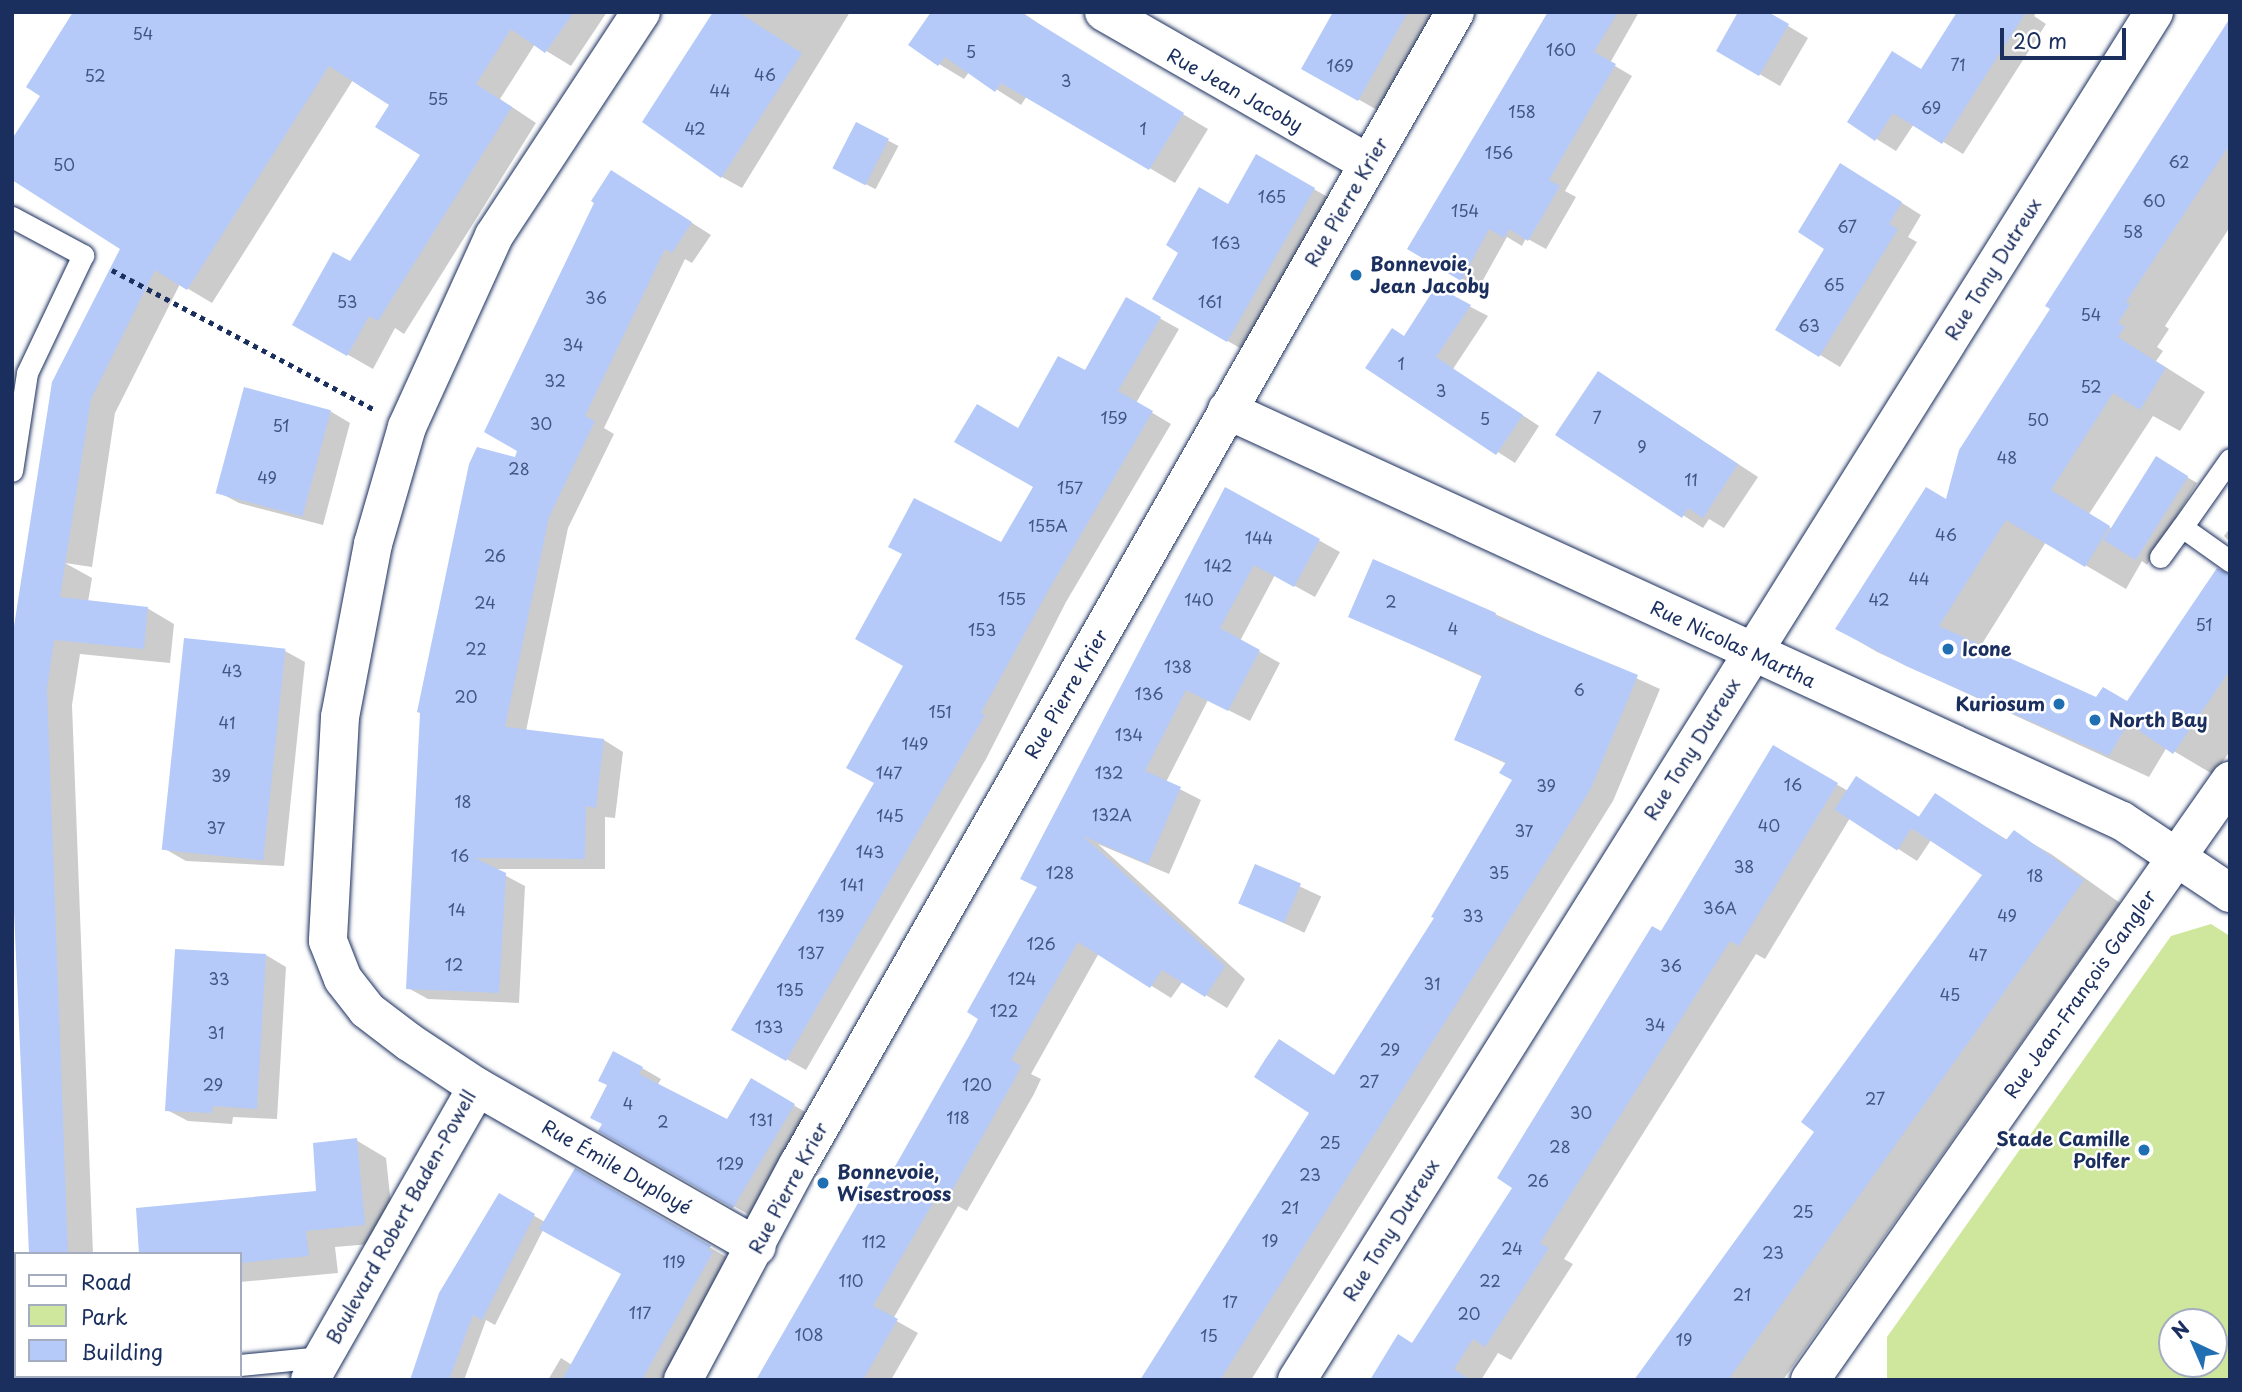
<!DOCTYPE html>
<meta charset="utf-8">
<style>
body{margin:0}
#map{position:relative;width:2242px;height:1392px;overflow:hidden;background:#fff;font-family:"Playpen Sans",sans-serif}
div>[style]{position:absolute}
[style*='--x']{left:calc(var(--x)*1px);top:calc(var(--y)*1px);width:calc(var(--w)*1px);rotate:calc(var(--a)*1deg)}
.green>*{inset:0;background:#cfe79d}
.shadow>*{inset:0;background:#0003;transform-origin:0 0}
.building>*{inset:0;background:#b5caf9;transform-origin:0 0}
.path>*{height:4.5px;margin-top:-2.25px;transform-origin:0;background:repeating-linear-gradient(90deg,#1b2f5e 0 5px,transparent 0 10px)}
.roads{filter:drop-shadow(0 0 2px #1b2f5e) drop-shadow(0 0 2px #1b2f5e)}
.service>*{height:21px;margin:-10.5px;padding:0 10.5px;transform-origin:10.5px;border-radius:10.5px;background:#fff}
.minor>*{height:38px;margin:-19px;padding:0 19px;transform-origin:19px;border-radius:19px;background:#fff}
.tertiary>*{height:38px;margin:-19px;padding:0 19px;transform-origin:19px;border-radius:19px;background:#fff}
.secondary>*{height:38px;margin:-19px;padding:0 19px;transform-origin:19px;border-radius:19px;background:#fff}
.dots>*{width:19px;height:19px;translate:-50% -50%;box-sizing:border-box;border:4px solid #fff;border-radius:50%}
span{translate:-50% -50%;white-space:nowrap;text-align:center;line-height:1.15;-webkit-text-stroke:5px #fff;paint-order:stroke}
.number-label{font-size:16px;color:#425685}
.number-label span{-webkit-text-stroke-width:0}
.street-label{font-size:19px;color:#1b2f5e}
.poi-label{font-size:19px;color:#1b2f5e;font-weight:700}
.left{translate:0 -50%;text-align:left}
.right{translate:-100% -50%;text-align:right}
.frame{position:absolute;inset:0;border:14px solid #1b2f5e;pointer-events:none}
.legend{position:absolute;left:14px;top:1252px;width:228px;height:126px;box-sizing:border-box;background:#fff;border:2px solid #a4acbf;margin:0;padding:9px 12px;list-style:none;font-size:21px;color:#1b2f5e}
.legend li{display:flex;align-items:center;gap:14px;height:35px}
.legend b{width:35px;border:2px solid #a4acbf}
.north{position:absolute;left:2158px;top:1308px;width:70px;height:70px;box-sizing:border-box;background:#fff;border:2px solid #a4acbf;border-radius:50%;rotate:316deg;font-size:19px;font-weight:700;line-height:28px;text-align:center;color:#1b2f5e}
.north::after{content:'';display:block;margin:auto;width:24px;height:32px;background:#1f6fb2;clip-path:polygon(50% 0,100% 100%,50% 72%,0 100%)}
.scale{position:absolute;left:2000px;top:28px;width:126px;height:32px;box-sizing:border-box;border:4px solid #1b2f5e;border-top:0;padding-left:9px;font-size:21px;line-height:24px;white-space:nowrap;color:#1b2f5e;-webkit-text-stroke:5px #fff;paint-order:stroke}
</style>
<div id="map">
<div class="green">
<i style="clip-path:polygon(evenodd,2211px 924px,2230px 936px,2230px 1380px,1887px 1380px,1887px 1337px,2171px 936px,2211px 924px,2172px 1322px,2214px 1322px,2214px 1364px,2172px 1364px,2172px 1322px)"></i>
</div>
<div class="shadow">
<i style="clip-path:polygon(461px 12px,607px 12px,571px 66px,535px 44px,500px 99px,536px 123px,404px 334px,395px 328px,373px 369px,294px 324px,351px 263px,423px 155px,391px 104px,353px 80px,212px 303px,180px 284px,115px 413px,92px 567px,65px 563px,92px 578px,88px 602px,147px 608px,174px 624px,170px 663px,80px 654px,72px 705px,93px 1254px,30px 1254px,12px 823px,54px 561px,122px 248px,12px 177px)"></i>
<i style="clip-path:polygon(718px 12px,850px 12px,742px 188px,722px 177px)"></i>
<i style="clip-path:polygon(933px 12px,1022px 12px,1080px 53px,1208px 129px,1175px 183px,1027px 96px,1021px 105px,969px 72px,964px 79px,939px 64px)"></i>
<i style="clip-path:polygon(1335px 12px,1435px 12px,1379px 111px,1303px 68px)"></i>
<i style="clip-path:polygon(1548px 12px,1639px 12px,1610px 63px,1632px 76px,1565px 191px,1576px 197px,1546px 249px,1526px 238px,1522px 246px,1507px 237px,1478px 289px,1409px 249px)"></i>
<i style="clip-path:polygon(1765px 12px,1808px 38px,1780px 86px,1718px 50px)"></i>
<i style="clip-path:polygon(1959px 12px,2037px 12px,2034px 16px,2046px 24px,1963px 154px,1914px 124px,1896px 151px,1849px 122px,1922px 71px)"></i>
<i style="clip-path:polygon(2230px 23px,2230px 227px,2165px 326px,2169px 329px,2157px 347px,2163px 351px,2156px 361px,2205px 392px,2180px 431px,2153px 416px,2089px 514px,2114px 530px,2157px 459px,2197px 483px,2147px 565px,2142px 561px,2126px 589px,2046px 542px,1980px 647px,2097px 699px,2128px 703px,2229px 576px,2230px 751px,2214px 775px,2167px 747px,2149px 777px,1877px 652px,1838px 629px,1947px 501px)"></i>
<i style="left:857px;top:124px;width:47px;height:49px;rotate:28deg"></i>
<i style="clip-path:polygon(1257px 157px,1333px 200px,1247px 352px,1154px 299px,1229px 206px)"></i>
<i style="clip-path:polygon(1861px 177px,1921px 215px,1908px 237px,1917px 242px,1840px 367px,1777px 329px,1826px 248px)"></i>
<i style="clip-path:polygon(631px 184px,711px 235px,692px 263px,685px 259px,604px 428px,614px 434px,568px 528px,526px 731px,604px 740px,623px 752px,615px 818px,605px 817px,605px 869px,493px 869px,525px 886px,519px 1003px,428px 999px,408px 988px,516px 459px)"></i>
<i style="clip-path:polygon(1436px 289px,1488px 316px,1453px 369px,1539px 426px,1515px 463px,1367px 368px,1405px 338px)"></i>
<i style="clip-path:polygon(1127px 300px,1179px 329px,1136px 403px,1171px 424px,1066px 602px,986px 759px,806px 1070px,733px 1029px,876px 783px,1035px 486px,1086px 373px)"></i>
<i style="clip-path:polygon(1618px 385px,1758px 477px,1724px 528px,1709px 519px,1703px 528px,1558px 435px)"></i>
<i style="clip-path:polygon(330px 411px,350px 423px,323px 525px,239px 503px,218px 492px)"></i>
<i style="clip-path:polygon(1226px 489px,1340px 552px,1315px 597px,1275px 575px,1240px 641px,1280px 663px,1250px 721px,1208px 700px,1166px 782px,1201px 800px,1169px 874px,1098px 844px,1245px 979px,1227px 1008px,1183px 981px,1171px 998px,1099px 953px,1031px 1074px,1041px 1079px,1034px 1094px,967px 1211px,958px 1206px,893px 1319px,918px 1333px,891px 1380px,758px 1380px,886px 1186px,971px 1037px)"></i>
<i style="clip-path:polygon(2230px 528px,2230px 542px,2224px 536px)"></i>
<i style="clip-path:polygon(1495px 614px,1660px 689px,1613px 801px,1251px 1380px,1143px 1380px,1436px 918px,1514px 779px,1507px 764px,1456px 740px,1483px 677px,1350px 616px)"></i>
<i style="clip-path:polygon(186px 640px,285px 651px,305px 662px,284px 866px,186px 861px,165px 849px)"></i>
<i style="clip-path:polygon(1774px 747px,1848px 791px,1920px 818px,1935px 795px,2009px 841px,2014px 833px,2051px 854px,2120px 903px,1783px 1380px,1639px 1380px,1817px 1131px,1984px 875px,1931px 840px,1917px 861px,1850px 818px,1765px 959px,1756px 954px,1564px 1259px,1573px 1264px,1511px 1360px,1498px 1353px,1481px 1380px,1371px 1380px,1413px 1345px,1515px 1187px)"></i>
<i style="left:1256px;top:866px;width:72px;height:40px;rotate:25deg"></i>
<i style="clip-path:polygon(266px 955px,286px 967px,277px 1119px,233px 1117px,232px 1124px,188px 1121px,167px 1110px)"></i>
<i style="clip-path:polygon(642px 1068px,661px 1079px,657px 1086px,727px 1121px,751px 1080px,812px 1116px,753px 1217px,600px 1130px)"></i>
<i style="clip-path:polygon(356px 1140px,386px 1158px,395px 1242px,335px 1247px,338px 1273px,240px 1282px,240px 1254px,318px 1193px)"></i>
<i style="clip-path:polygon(576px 1171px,730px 1259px,668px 1380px,548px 1380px,561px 1358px,572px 1365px,623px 1273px,543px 1230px,495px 1325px,486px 1320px,464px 1380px,412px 1380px,499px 1196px,545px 1222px)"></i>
<i style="left:35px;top:1376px;width:63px;height:4px"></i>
</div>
<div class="building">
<i style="clip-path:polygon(73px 12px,574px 12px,545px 53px,511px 29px,476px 84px,512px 107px,378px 321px,369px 316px,347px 356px,292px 325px,333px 252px,350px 261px,420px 155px,375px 127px,389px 105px,329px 66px,187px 290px,155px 270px,91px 399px,60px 597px,148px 607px,144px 649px,54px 640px,47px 689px,68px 1254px,29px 1254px,12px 865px,12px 639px,52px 382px,120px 249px,12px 180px,12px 139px,40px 96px,26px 87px)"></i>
<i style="clip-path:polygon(713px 12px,738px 12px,802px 53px,721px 178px,642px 122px)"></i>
<i style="clip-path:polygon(931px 12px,1020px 12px,1184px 113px,1149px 170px,1001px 83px,995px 92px,945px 57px,938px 66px,908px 45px)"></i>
<i style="clip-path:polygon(1333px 12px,1408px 12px,1358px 101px,1301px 69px)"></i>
<i style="clip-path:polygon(1548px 12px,1618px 12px,1594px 52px,1616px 64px,1549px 180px,1560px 186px,1528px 241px,1509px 229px,1504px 238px,1489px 229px,1461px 281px,1407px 249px)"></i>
<i style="clip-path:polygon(1738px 12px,1768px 12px,1789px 24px,1759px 76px,1716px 51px)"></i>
<i style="clip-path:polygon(1957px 12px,2026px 12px,1942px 144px,1893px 113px,1875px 141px,1847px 122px,1892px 51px,1921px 69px)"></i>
<i style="clip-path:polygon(2230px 18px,2230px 144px,2126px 302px,2130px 304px,2118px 323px,2125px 327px,2118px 337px,2166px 368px,2140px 410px,2113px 393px,2051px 490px,2110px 526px,2085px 567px,2006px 520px,1939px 626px,2096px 697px,2103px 687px,2127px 701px,2217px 568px,2230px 574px,2230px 670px,2173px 754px,2128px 723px,2109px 756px,1906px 666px,1835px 629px,1926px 487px,1946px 499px,1959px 450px,2050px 309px,2045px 306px)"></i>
<i style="left:856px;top:122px;width:37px;height:52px;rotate:27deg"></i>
<i style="clip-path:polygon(1256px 154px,1315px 188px,1227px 342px,1152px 299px,1178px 253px,1166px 245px,1199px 187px,1228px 204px)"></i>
<i style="clip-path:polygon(1840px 163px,1902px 202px,1889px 224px,1898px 229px,1819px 357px,1775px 330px,1824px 249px,1798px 232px)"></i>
<i style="clip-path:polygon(611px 170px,692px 222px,672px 253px,665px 249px,585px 416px,595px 421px,549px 517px,505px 727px,604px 739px,596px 808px,586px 806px,585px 859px,475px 858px,506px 873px,499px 993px,406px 989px,420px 713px,417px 712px,469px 464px,477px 447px,515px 457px,517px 451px,484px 432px,594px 203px,591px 201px)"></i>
<i style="clip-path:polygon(1436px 286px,1471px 305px,1436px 357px,1523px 415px,1496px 455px,1365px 368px,1392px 328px,1404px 336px)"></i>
<i style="clip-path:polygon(1126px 297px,1161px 317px,1118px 391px,1153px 411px,1048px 591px,981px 713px,985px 715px,786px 1061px,731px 1030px,874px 783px,846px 768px,903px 666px,855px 639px,902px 554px,888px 547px,914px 498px,1001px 542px,1033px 487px,954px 442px,977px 404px,1018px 428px,1058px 356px,1085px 370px)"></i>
<i style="clip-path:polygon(1598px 371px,1738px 464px,1703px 518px,1688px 508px,1682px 518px,1555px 435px)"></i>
<i style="left:244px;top:387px;width:90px;height:110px;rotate:15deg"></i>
<i style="left:2156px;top:456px;width:38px;height:99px;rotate:32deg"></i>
<i style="clip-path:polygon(1225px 487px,1320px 539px,1294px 587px,1254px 565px,1220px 628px,1260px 650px,1228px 711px,1186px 690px,1145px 771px,1181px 787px,1148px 864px,1083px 836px,1225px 966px,1205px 997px,1162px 970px,1150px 988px,1078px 942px,1011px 1060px,1021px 1066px,1013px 1082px,946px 1201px,937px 1196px,873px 1306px,898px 1319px,863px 1380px,756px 1380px,873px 1177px,885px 1184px,969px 1036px,978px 1019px,967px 1012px,1037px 887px,1020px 879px)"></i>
<i style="clip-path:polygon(1373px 559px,1496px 613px,1495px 616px,1638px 675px,1591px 788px,1567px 828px,1220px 1380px,1140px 1380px,1309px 1113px,1254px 1077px,1266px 1058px,1279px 1039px,1334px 1075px,1434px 918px,1431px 917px,1512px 780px,1499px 773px,1506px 762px,1454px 740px,1482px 675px,1348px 617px)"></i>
<i style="left:184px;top:638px;width:102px;height:213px;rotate:6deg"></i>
<i style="clip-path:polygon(1773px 745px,1838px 783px,1739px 946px,1730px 941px,1540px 1243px,1549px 1248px,1485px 1347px,1473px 1339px,1454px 1369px,1470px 1380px,1370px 1380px,1398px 1334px,1412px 1343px,1512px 1188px,1497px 1178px,1652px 926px,1661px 931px)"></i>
<i style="left:1856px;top:776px;width:75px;height:40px;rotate:33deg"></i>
<i style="clip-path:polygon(1935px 793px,2006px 840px,2014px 830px,2084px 880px,1728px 1380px,1634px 1380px,1814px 1132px,1801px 1122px,1982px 875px,1911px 828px)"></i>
<i style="left:1255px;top:864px;width:50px;height:43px;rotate:23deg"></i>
<i style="clip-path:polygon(175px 949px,266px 954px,257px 1109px,213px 1106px,212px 1113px,165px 1111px)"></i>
<i style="clip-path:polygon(613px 1051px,643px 1067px,639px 1074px,727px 1119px,751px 1078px,795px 1104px,733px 1208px,598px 1131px,602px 1124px,590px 1118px,607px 1085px,598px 1081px)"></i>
<i style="clip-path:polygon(357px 1138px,365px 1225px,306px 1231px,309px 1256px,240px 1263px,240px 1254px,139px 1254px,136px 1208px,316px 1191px,313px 1143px)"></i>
<i style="clip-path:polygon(575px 1168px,711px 1246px,708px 1250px,713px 1252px,642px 1380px,562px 1380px,621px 1274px,539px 1229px)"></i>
<i style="clip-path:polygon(499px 1193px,535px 1214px,482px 1320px,473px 1315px,449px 1380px,410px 1380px,439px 1293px)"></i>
</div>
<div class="path">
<i style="--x:112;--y:270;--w:296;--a:28"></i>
</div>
<div class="roads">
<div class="service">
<i style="--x:12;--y:217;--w:81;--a:28.2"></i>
<i style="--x:83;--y:255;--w:131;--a:115.4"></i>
<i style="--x:27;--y:373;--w:99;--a:98.7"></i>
<i style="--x:2230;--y:459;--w:83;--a:125.2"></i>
<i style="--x:2182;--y:527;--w:59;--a:35.3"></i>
<i style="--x:2160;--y:557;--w:37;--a:-54"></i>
<i style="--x:12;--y:1365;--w:15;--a:86"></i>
<i style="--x:240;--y:1365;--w:82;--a:-5.6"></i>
</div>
<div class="minor">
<i style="--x:641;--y:12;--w:268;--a:123.3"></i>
<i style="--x:494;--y:236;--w:210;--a:114.5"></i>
<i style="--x:407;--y:427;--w:122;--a:106.2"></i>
<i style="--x:373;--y:544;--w:176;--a:100.8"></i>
<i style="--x:340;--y:717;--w:224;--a:93.1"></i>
<i style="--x:328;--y:941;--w:41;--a:68.5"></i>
<i style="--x:343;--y:979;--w:39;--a:52"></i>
<i style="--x:367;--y:1010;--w:53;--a:37.3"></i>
<i style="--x:409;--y:1042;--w:82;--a:33.5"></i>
<i style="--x:477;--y:1087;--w:322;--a:29.7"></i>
<i style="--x:1104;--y:12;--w:304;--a:29.8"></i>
<i style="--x:310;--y:1380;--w:337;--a:-60.3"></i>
<i style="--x:1297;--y:1380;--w:1614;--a:-57.93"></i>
<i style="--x:1810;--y:1380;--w:732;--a:-54.96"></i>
</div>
<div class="tertiary">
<i style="--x:1227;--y:410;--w:985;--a:24.67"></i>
<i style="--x:2122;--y:821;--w:130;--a:33.7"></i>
</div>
<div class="secondary">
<i style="--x:683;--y:1380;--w:244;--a:-61.9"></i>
<i style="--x:798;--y:1165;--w:1327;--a:-60.32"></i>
</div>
</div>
<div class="dots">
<i style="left:1356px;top:275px;background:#1f6fb2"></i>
<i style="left:1948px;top:649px;background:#1f6fb2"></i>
<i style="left:2059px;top:704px;background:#1f6fb2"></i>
<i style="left:2095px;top:720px;background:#1f6fb2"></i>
<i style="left:2144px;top:1150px;background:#1f6fb2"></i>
<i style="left:823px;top:1183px;background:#1f6fb2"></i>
</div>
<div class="number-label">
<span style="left:143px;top:33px">54</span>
<span style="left:1561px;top:49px">160</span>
<span style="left:971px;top:51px">5</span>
<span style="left:1958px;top:64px">71</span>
<span style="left:1340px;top:65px">169</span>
<span style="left:765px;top:74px">46</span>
<span style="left:95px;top:75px">52</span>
<span style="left:1066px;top:80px">3</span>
<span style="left:720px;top:90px">44</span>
<span style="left:438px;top:98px">55</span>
<span style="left:1931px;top:107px">69</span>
<span style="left:1522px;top:111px">158</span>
<span style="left:695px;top:128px">42</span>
<span style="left:1143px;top:128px">1</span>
<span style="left:1499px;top:152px">156</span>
<span style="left:2179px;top:161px">62</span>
<span style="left:64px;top:164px">50</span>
<span style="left:1272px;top:196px">165</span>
<span style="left:2154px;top:200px">60</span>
<span style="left:1465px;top:210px">154</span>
<span style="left:1847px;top:226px">67</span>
<span style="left:2133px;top:231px">58</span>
<span style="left:1226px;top:242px">163</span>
<span style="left:1834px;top:284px">65</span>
<span style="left:596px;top:297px">36</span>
<span style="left:347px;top:301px">53</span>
<span style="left:1210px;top:301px">161</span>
<span style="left:2091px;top:314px">54</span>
<span style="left:1809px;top:325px">63</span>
<span style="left:573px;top:344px">34</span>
<span style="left:1401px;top:363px">1</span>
<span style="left:555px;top:380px">32</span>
<span style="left:2091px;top:386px">52</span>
<span style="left:1441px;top:390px">3</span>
<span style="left:1114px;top:417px">159</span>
<span style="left:1597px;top:417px">7</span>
<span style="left:1485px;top:418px">5</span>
<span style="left:2038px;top:419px">50</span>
<span style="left:541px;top:423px">30</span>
<span style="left:281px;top:425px">51</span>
<span style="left:1642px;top:446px">9</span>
<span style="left:2007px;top:457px">48</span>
<span style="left:519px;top:468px">28</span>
<span style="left:267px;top:477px">49</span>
<span style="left:1691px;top:479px">11</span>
<span style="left:1070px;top:487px">157</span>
<span style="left:1048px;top:525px">155A</span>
<span style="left:1946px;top:534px">46</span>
<span style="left:1259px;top:537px">144</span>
<span style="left:495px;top:555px">26</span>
<span style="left:1218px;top:565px">142</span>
<span style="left:1919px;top:578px">44</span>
<span style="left:1012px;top:598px">155</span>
<span style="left:1199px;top:599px">140</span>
<span style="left:1879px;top:599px">42</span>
<span style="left:1391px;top:601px">2</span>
<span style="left:485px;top:602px">24</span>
<span style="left:2204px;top:624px">51</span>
<span style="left:1453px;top:628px">4</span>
<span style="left:982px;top:629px">153</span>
<span style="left:476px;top:648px">22</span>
<span style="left:1178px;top:666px">138</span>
<span style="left:232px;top:670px">43</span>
<span style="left:1579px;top:689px">6</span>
<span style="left:1149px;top:693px">136</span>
<span style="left:466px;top:696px">20</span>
<span style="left:940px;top:711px">151</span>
<span style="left:227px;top:722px">41</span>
<span style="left:1129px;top:734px">134</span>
<span style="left:915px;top:743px">149</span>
<span style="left:889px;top:772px">147</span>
<span style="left:1109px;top:772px">132</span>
<span style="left:221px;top:775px">39</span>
<span style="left:1793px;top:784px">16</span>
<span style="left:1546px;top:785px">39</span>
<span style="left:463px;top:801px">18</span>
<span style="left:1112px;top:814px">132A</span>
<span style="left:890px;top:815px">145</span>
<span style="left:1769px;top:825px">40</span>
<span style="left:216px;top:827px">37</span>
<span style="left:1524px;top:830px">37</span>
<span style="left:870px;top:851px">143</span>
<span style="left:460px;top:855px">16</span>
<span style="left:1744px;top:866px">38</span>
<span style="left:1060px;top:872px">128</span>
<span style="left:1499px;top:872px">35</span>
<span style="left:2035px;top:875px">18</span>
<span style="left:852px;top:884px">141</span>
<span style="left:1720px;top:907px">36A</span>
<span style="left:457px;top:909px">14</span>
<span style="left:831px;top:915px">139</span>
<span style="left:1473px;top:915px">33</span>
<span style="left:2007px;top:915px">49</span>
<span style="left:1041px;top:943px">126</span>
<span style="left:811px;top:952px">137</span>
<span style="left:1978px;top:954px">47</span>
<span style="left:454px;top:964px">12</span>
<span style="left:1671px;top:965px">36</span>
<span style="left:219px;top:978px">33</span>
<span style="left:1022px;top:978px">124</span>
<span style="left:1432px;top:983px">31</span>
<span style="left:790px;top:989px">135</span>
<span style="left:1950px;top:994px">45</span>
<span style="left:1004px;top:1010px">122</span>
<span style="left:1655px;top:1024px">34</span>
<span style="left:769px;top:1026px">133</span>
<span style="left:216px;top:1032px">31</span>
<span style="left:1390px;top:1049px">29</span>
<span style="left:1369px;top:1081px">27</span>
<span style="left:213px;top:1084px">29</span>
<span style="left:977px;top:1084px">120</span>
<span style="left:1875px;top:1098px">27</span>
<span style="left:628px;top:1103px">4</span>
<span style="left:1581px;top:1112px">30</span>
<span style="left:958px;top:1117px">118</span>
<span style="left:761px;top:1119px">131</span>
<span style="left:663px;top:1121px">2</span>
<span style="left:1330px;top:1142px">25</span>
<span style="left:1560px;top:1146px">28</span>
<span style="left:730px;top:1163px">129</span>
<span style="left:1310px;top:1174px">23</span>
<span style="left:1538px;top:1180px">26</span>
<span style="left:1290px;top:1207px">21</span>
<span style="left:1803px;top:1211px">25</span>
<span style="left:1270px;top:1240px">19</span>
<span style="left:874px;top:1241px">112</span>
<span style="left:1512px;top:1248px">24</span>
<span style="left:1773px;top:1252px">23</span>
<span style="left:674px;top:1261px">119</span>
<span style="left:851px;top:1280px">110</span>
<span style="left:1490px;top:1280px">22</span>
<span style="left:1742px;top:1294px">21</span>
<span style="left:1230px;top:1301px">17</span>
<span style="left:640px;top:1312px">117</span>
<span style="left:1469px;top:1313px">20</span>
<span style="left:809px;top:1334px">108</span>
<span style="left:1209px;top:1335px">15</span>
<span style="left:1684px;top:1339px">19</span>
</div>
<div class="street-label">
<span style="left:1235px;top:90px;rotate:29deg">Rue Jean Jacoby</span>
<span style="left:1346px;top:202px;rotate:-60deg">Rue Pierre Krier</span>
<span style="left:1993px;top:269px;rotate:-58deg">Rue Tony Dutreux</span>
<span style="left:1733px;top:644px;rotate:25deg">Rue Nicolas Martha</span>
<span style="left:1066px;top:694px;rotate:-60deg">Rue Pierre Krier</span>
<span style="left:1692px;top:749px;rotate:-58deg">Rue Tony Dutreux</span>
<span style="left:2080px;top:994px;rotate:-55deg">Rue Jean-François Gangler</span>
<span style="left:617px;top:1167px;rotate:30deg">Rue Émile Duployé</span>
<span style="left:788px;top:1188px;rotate:-62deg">Rue Pierre Krier</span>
<span style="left:401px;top:1217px;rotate:-61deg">Boulevard Robert Baden-Powell</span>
<span style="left:1391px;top:1230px;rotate:-58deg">Rue Tony Dutreux</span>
</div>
<div class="poi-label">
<span class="left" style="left:1370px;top:275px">Bonnevoie,<br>Jean Jacoby</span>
<span class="left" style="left:1962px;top:649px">Icone</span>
<span class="right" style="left:2045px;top:704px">Kuriosum</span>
<span class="left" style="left:2109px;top:720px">North Bay</span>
<span class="right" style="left:2130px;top:1150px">Stade Camille<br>Polfer</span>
<span class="left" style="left:837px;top:1183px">Bonnevoie,<br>Wisestrooss</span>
</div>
<div class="frame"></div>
<ul class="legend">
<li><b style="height:9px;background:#fff"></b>Road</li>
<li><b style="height:19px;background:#cfe79d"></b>Park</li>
<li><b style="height:19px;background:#b5caf9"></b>Building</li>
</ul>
<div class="north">N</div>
<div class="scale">20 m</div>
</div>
